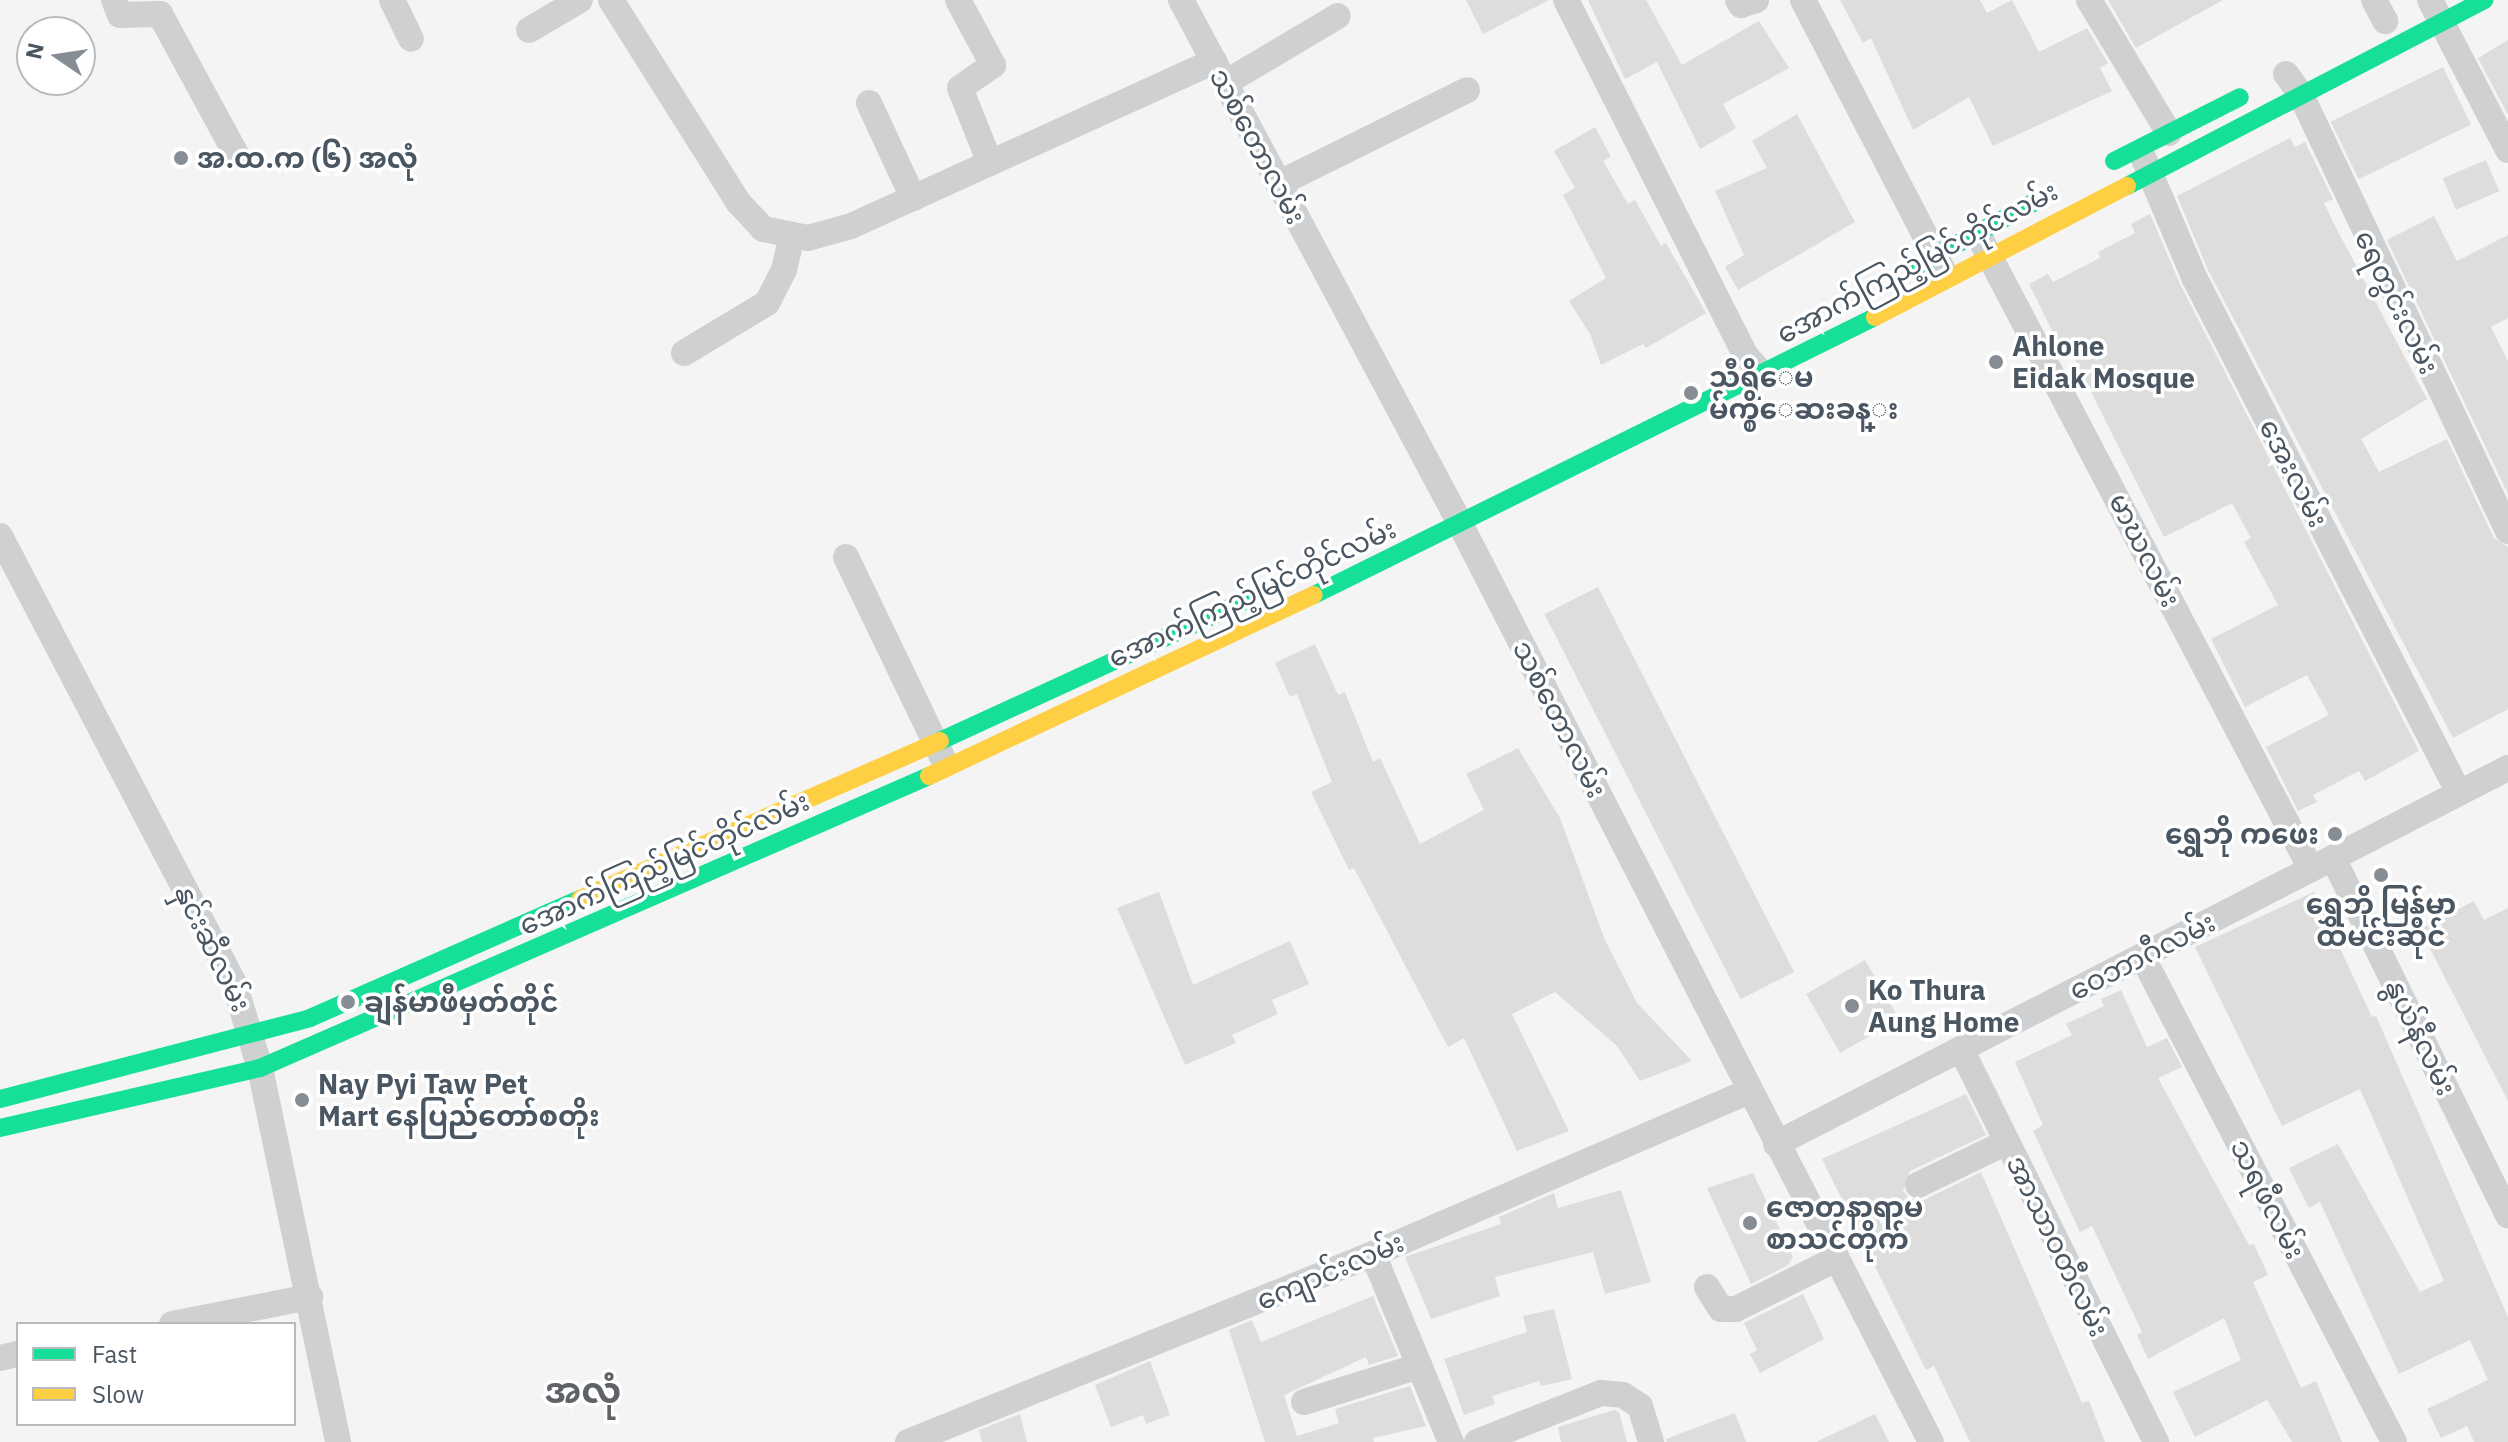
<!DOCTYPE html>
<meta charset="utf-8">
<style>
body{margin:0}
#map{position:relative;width:2508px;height:1442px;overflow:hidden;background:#f4f4f4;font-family:"IBM Plex Sans","Noto Sans Myanmar",sans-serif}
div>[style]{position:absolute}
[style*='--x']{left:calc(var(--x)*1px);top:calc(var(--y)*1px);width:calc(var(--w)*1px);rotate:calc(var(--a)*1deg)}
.building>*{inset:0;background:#ddddde;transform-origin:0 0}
.street>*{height:26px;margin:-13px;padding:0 13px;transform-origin:13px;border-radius:13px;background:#ced0d2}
.fast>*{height:18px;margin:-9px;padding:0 9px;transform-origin:9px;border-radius:9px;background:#16e098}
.slow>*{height:18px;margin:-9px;padding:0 9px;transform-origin:9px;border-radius:9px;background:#ffcf43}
.dots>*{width:22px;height:22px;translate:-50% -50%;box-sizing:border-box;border:4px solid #fff;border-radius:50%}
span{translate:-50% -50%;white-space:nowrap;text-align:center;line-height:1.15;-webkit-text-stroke:7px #fff;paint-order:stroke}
.street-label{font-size:28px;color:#4a5661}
.poi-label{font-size:28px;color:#4a5661;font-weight:700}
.left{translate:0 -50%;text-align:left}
.right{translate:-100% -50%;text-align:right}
.district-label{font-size:36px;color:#5f6368;font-weight:700}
.legend{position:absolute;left:16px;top:1322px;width:280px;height:104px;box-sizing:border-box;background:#fff;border:2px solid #b7bbc0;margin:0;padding:10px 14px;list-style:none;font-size:24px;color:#4a5661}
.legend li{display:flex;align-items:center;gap:16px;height:40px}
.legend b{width:40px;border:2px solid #b7bbc0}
.north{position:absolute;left:16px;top:16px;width:80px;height:80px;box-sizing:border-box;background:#fff;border:2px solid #b7bbc0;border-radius:50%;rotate:283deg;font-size:22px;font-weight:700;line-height:32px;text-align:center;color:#4a5661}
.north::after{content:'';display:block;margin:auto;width:28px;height:36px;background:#868d94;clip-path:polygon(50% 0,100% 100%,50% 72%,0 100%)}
</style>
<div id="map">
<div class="building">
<i style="clip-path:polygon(1466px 0,1549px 0,1483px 34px)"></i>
<i style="clip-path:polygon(1588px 0,1646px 0,1682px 65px,1759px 21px,1789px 68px,1723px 104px,1736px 128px,1700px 149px,1657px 62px,1625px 79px)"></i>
<i style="clip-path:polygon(1840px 0,1980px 0,1987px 13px,2012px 0,2039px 52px,2087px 28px,2108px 63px,2100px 68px,2112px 91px,1993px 146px,1969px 97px,1913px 130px,1871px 38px,1863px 43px)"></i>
<i style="clip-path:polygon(2108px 0,2223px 0,2136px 48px)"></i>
<i style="clip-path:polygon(2508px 40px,2508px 115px,2478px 58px)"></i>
<i style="left:2443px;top:67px;width:64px;height:125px;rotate:64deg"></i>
<i style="clip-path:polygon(1797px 114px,1855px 222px,1738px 290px,1725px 267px,1744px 255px,1715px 191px,1767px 168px,1752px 141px)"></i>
<i style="clip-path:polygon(1595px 127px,1611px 157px,1603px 161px,1628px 204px,1635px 200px,1661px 246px,1666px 243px,1706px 313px,1646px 348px,1643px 344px,1601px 365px,1590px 334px,1569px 301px,1606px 278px,1563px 195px,1575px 188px,1554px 151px)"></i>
<i style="clip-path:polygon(2290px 138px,2295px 147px,2305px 142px,2333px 199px,2324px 203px,2333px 222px,2427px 399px,2361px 439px,2379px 472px,2447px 439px,2494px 538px,2508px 547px,2508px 709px,2453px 738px,2208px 270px,2177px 196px)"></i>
<i style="left:2486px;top:160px;width:34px;height:47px;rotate:67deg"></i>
<i style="clip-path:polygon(2150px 214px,2180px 284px,2419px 751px,2365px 781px,2359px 771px,2313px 795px,2317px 802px,2298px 811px,2266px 747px,2329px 715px,2307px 675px,2245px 707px,2211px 639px,2278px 605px,2244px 542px,2251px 538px,2232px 503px,2164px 537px,2064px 338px,2057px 341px,2029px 284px,2048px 274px,2053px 282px,2100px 258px,2098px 252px,2135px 233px,2131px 224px)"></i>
<i style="clip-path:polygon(2434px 216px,2457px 261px,2508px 235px,2508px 318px,2491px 327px,2508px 361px,2508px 494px,2387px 240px)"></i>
<i style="left:1598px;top:587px;width:432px;height:60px;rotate:63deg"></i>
<i style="clip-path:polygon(1315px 644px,1338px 695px,1345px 692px,1373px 762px,1380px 758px,1420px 844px,1484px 810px,1466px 774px,1518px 748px,1560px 818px,1605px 940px,1637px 1003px,1692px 1061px,1640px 1081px,1617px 1046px,1555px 992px,1512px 1014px,1569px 1131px,1517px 1151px,1464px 1038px,1448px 1047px,1354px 868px,1349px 870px,1311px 792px,1332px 782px,1297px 694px,1290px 697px,1275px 663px)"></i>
<i style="clip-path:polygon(1159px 892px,1193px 985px,1290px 941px,1309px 984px,1272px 1000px,1278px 1014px,1232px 1035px,1236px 1043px,1185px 1065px,1117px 908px)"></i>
<i style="clip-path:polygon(2314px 892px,2372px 1017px,2376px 1016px,2508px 1317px,2508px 1442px,2474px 1442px,2467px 1426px,2441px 1438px,2427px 1409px,2488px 1380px,2470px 1340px,2399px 1374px,2320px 1202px,2309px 1208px,2289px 1168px,2338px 1144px,2420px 1292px,2444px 1281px,2360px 1089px,2282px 1126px,2195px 947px)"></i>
<i style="clip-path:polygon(2474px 901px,2484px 920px,2508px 908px,2508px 1101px,2420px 929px)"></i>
<i style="left:1865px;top:960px;width:68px;height:68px;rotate:60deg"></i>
<i style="clip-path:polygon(2121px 990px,2147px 1047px,2167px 1038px,2182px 1067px,2158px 1078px,2249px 1245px,2254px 1244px,2268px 1275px,2253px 1282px,2301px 1388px,2316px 1381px,2342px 1442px,2292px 1442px,2267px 1400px,2195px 1437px,2173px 1392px,2241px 1360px,2224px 1318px,2148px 1359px,2137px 1335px,2142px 1332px,2092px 1226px,2080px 1232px,2033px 1131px,2043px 1125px,2015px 1062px,2072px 1035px,2066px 1024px,2104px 1006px,2101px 999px)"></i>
<i style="clip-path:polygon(1966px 1094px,1986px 1135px,1910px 1171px,1903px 1191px,1910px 1199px,1924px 1200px,1981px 1172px,2082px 1403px,2089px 1401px,2105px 1442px,1970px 1442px,1934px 1366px,1926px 1370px,1822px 1159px)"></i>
<i style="clip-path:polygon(1753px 1173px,1793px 1257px,1788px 1265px,1751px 1284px,1707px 1188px)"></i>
<i style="clip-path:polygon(1621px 1190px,1651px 1282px,1605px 1294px,1593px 1252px,1495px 1277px,1500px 1296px,1431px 1319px,1405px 1257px,1501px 1224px,1499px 1217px,1554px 1193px,1558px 1208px)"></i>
<i style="clip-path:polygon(1803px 1294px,1824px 1339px,1760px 1373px,1750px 1354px,1757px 1350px,1744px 1323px)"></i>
<i style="clip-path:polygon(1373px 1296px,1398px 1356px,1369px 1365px,1366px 1357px,1284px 1395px,1297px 1436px,1339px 1423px,1335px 1409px,1410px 1386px,1426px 1426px,1373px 1438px,1374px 1442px,1265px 1442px,1229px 1330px,1252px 1320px,1261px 1342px)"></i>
<i style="clip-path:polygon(1554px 1309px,1572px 1379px,1541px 1386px,1539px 1381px,1492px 1396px,1495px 1404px,1464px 1415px,1444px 1359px,1527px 1332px,1523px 1316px)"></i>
<i style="clip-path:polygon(1150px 1361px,1170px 1415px,1146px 1424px,1143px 1415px,1111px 1427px,1095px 1385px)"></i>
<i style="clip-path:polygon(1614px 1410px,1619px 1412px,1627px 1442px,1561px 1442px,1558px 1427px)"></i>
<i style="clip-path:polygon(1735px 1413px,1746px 1442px,1667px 1442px,1666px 1439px)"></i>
<i style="clip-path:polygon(1020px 1414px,1027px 1442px,982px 1442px,979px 1430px)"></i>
<i style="clip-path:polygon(1875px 1414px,1889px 1442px,1816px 1442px)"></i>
</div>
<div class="street">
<i style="--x:114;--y:0;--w:16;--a:68"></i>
<i style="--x:120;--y:15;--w:40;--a:-1.4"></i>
<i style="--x:160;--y:14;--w:162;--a:61.5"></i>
<i style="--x:392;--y:0;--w:43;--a:64"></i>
<i style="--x:611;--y:0;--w:240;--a:57.8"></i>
<i style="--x:739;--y:203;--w:35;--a:47"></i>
<i style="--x:763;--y:229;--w:46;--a:11.3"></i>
<i style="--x:808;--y:238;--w:45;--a:-15.6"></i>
<i style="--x:851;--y:226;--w:399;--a:-24.4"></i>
<i style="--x:958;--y:0;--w:74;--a:61.7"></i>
<i style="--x:993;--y:65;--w:40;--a:145.1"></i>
<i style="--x:960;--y:88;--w:81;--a:68.2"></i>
<i style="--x:1181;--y:0;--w:578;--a:61.93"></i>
<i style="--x:1453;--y:510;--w:1047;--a:62.85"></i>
<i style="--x:1566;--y:0;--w:399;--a:63.2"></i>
<i style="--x:1746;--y:356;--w:25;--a:48"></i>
<i style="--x:1738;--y:0;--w:6;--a:59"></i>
<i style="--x:1741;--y:5;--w:16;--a:-18"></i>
<i style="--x:1803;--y:0;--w:306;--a:62.6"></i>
<i style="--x:2089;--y:0;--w:155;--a:59"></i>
<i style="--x:2374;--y:0;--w:24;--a:62"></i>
<i style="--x:2430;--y:0;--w:169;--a:62.5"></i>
<i style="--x:529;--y:30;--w:59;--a:-30.5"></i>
<i style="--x:2286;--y:74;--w:24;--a:54"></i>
<i style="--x:2300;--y:93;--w:485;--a:64.6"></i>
<i style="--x:1225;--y:83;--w:131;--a:-30.7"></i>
<i style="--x:869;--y:103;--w:105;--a:65.1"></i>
<i style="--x:2144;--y:159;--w:128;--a:67"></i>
<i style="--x:2194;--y:277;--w:580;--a:62.82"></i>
<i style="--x:1278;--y:184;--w:211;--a:-26.4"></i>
<i style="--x:1982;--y:242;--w:708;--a:62.31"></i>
<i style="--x:684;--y:353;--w:97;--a:-31.1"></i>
<i style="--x:767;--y:303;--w:37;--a:-63"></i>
<i style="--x:784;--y:270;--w:36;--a:-77"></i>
<i style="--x:0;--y:536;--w:505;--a:62.37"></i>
<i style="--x:234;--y:983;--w:89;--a:73"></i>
<i style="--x:260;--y:1068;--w:382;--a:78.2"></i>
<i style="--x:846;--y:557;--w:224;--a:64.3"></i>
<i style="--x:2333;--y:858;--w:398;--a:63.9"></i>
<i style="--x:2142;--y:956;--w:547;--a:62.59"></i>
<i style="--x:1961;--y:1049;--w:439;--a:63.6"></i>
<i style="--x:1776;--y:1144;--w:823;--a:-27.19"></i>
<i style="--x:1918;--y:1185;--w:99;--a:-25.8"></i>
<i style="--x:1373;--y:1254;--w:204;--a:67.5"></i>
<i style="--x:1707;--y:1287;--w:26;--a:58"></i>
<i style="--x:1721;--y:1309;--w:15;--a:0"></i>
<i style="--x:1736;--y:1309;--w:112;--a:-26.6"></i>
<i style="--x:172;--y:1324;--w:141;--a:-11.1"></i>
<i style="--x:0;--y:1358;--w:18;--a:-13"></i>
<i style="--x:1304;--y:1402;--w:121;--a:-17.4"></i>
<i style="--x:908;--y:1442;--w:502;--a:-22.01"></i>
<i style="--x:1373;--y:1254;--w:410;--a:-23.4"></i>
<i style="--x:1477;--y:1442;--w:133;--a:-21.6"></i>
<i style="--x:1601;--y:1393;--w:22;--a:5"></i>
<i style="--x:1623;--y:1395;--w:20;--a:33"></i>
<i style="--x:1640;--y:1406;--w:38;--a:73"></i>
</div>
<div class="fast">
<i style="--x:2114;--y:161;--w:141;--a:-26.9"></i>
<i style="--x:2127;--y:186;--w:403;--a:-27.5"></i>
<i style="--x:1913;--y:268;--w:145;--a:-28.5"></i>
<i style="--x:1314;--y:595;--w:626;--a:-26.36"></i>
<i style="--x:940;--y:741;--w:335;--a:-24.7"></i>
<i style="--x:0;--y:1099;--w:320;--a:-14.6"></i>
<i style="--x:310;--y:1018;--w:295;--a:-23.8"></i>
<i style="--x:0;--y:1128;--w:267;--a:-13"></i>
<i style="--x:260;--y:1068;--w:730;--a:-23.58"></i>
</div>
<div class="slow">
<i style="--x:1875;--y:317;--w:284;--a:-27.5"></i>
<i style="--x:929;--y:776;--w:425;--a:-25.2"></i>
<i style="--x:580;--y:899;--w:393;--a:-23.7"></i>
</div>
<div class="dots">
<i style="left:181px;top:158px;background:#868d94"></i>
<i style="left:1996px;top:362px;background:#868d94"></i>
<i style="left:1691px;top:393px;background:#868d94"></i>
<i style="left:2335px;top:834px;background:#868d94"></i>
<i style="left:2381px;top:875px;background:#868d94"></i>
<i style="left:348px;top:1002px;background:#868d94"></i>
<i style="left:1852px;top:1006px;background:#868d94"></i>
<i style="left:302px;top:1100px;background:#868d94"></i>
<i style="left:1750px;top:1223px;background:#868d94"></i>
</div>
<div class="street-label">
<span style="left:1258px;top:146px;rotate:62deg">သစ်တောလမ်း</span>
<span style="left:1917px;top:262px;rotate:-28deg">အောက်ကြည့်မြင်တိုင်လမ်း</span>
<span style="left:2397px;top:302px;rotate:64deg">ရေတွင်းလမ်း</span>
<span style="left:2294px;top:473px;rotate:63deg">အေးလမ်း</span>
<span style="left:2145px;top:550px;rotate:63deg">မာဃလမ်း</span>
<span style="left:1252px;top:593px;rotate:-25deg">အောက်ကြည့်မြင်တိုင်လမ်း</span>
<span style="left:1560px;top:719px;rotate:63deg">သစ်တောလမ်း</span>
<span style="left:664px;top:863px;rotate:-24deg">အောက်ကြည့်မြင်တိုင်လမ်း</span>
<span style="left:213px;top:948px;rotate:64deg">နှင်းဆီလမ်း</span>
<span style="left:2142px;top:956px;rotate:-27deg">ဝေဘာဂီလမ်း</span>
<span style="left:2421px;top:1037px;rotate:64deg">နွယ်နီလမ်း</span>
<span style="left:2268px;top:1199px;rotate:63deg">သရဖီလမ်း</span>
<span style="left:2058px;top:1246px;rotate:64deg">အာသာဝတီလမ်း</span>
<span style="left:1330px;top:1271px;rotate:-23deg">ကျောင်းလမ်း</span>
</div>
<div class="poi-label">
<span class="left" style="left:197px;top:158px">အ.ထ.က (၆) အလုံ</span>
<span class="left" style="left:2012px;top:362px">Ahlone<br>Eidak Mosque</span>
<span class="left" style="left:1709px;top:393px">သီရိေမ<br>မ်က္စိေဆးခန္း</span>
<span class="right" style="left:2319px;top:834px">ရွှေဘို ကဖေး</span>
<span style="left:2381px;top:920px">ရွှေဘို မြန်မာ<br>ထမင်းဆိုင်</span>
<span class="left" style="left:1868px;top:1006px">Ko Thura<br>Aung Home</span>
<span class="left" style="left:364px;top:1002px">ချန်မာဖီမှတ်တိုင်</span>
<span class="left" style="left:318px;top:1100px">Nay Pyi Taw Pet<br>Mart နေပြည်တော်စတိုး</span>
<span class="left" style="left:1766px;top:1223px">ဇောတနာရာမ<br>စာသင်တိုက်</span>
</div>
<div class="district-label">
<span style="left:583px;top:1390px">အလုံ</span>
</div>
<ul class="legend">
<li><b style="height:10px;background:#16e098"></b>Fast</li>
<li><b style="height:10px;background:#ffcf43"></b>Slow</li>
</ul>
<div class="north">N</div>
</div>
